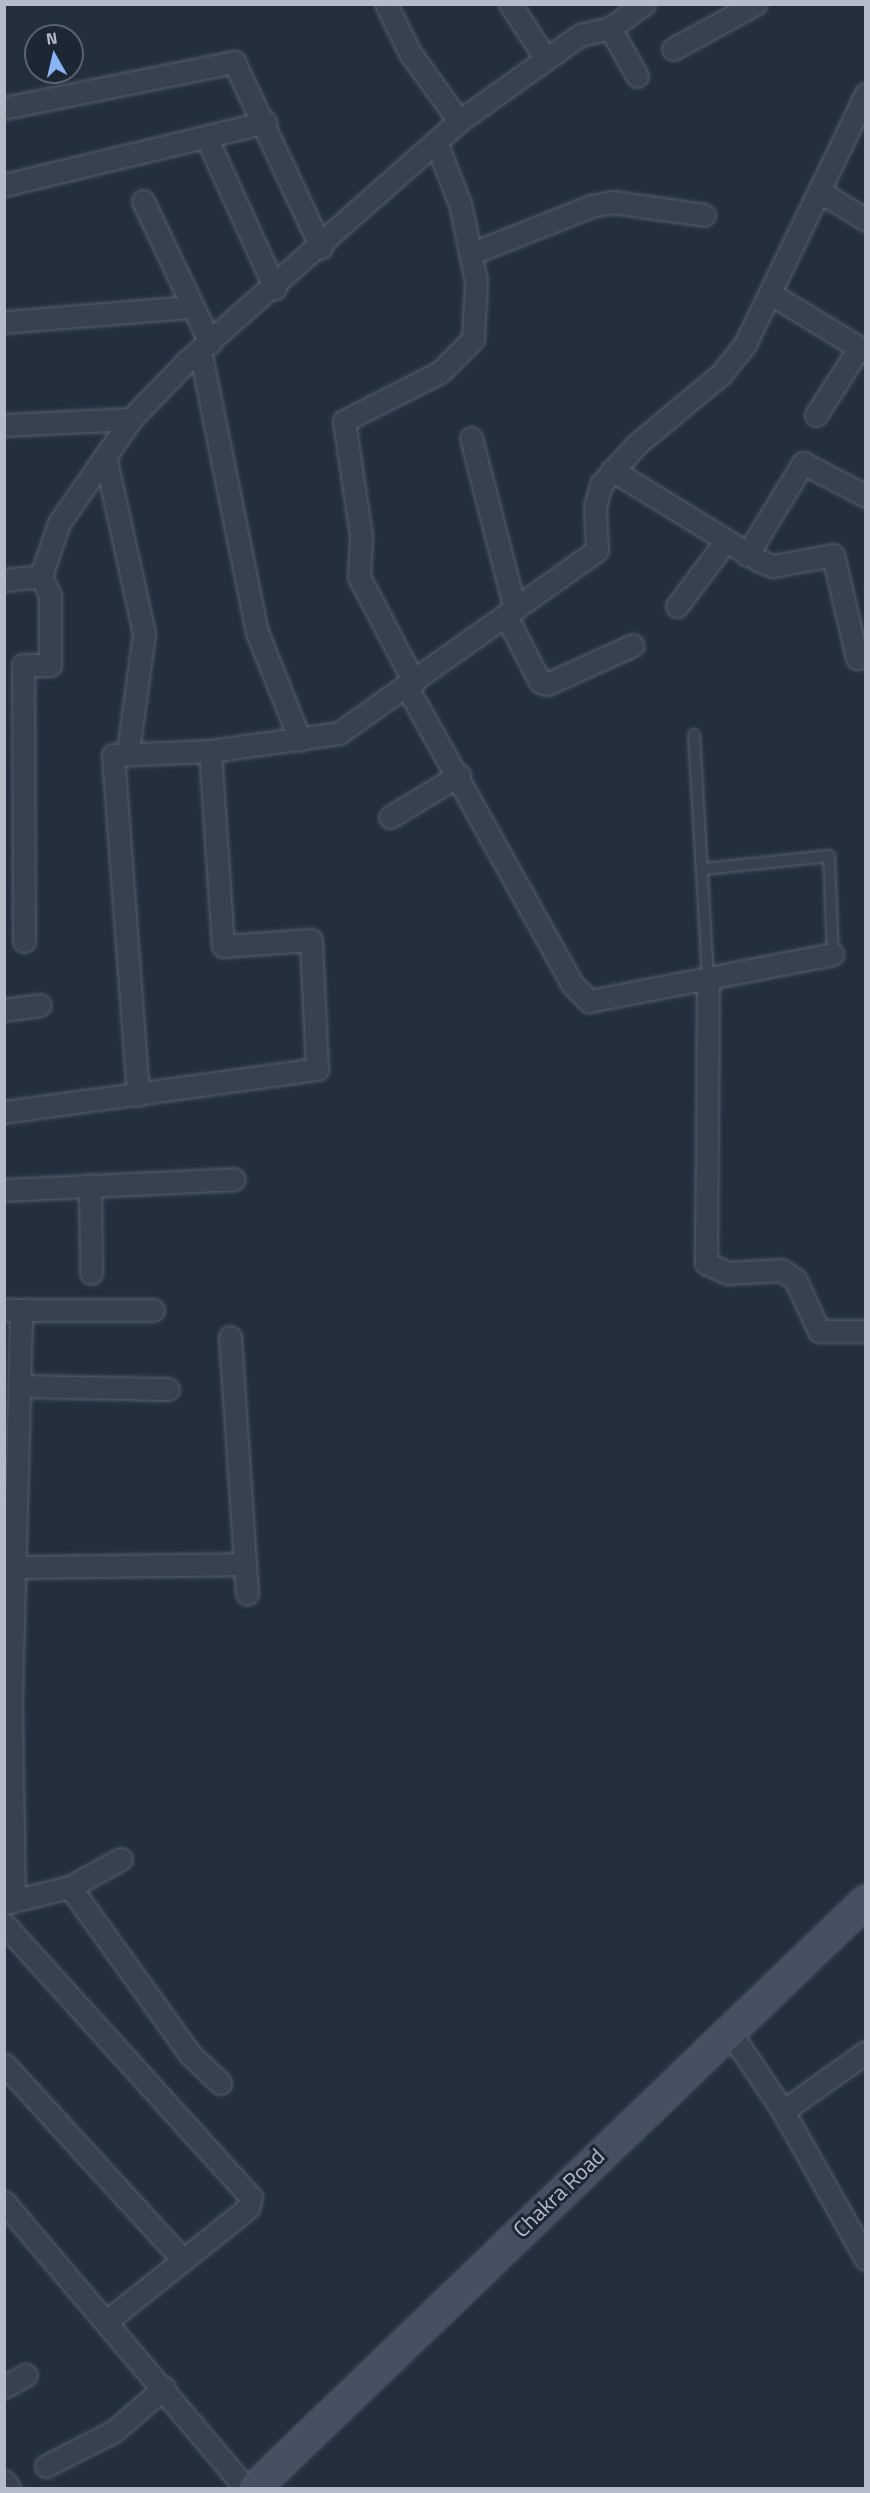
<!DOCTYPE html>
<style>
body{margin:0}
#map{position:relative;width:870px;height:2493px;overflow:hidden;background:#242f3e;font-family:"Titillium Web",sans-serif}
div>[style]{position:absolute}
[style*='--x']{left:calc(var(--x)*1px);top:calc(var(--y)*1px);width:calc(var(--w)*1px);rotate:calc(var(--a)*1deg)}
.roads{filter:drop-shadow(0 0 2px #565f6c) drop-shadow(0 0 2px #565f6c)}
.service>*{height:10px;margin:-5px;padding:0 5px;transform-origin:5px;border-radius:5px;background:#38414e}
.minor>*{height:21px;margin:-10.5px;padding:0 10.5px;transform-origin:10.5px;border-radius:10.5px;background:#38414e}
.secondary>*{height:30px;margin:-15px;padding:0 15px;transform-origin:15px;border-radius:15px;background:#465061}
span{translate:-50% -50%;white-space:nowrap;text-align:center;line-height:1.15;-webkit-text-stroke:6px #1d2633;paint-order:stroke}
.street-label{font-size:22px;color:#b4bcc9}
.frame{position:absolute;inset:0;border:6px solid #b4bcc9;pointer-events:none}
.north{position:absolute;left:24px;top:24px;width:60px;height:60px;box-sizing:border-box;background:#1d2633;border:2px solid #59626f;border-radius:50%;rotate:352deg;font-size:16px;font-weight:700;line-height:24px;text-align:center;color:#b4bcc9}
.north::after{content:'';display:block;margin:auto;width:21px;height:27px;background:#8ab4f8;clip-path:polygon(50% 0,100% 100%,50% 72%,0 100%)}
</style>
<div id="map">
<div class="roads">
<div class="service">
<i style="--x:694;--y:735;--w:245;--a:86.7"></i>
<i style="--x:703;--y:869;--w:127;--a:-5.9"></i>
<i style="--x:829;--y:856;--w:98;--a:87.7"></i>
</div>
<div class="minor">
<i style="--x:386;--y:4;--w:55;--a:63.9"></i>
<i style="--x:410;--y:53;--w:84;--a:54.2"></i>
<i style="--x:510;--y:4;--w:66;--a:56.8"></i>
<i style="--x:610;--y:28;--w:55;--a:60.6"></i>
<i style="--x:673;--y:49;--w:94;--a:-28.8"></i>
<i style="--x:4;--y:108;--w:235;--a:-11.3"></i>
<i style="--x:234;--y:62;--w:205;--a:64.9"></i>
<i style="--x:207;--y:139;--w:164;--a:65.5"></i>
<i style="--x:4;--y:185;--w:269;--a:-13.5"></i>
<i style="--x:822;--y:193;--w:52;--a:31.5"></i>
<i style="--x:143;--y:201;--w:157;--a:64.7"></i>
<i style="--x:470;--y:254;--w:130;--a:-21.6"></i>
<i style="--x:591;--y:206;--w:22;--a:-10"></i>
<i style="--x:613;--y:202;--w:92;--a:8.1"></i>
<i style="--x:771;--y:294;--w:111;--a:31.4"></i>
<i style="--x:4;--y:322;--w:188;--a:-4.6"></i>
<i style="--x:200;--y:350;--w:288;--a:78.6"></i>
<i style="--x:257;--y:632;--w:116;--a:68.3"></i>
<i style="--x:816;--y:415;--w:80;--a:-57.3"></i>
<i style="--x:4;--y:425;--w:127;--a:-2.7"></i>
<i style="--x:471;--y:438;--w:177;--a:75.6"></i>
<i style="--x:105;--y:456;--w:182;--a:77.6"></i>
<i style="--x:144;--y:634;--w:118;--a:97.8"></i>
<i style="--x:612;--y:470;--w:174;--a:31.6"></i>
<i style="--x:760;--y:561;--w:14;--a:21"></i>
<i style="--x:773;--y:566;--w:61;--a:-10.4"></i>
<i style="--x:833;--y:555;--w:106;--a:76.9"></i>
<i style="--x:857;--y:658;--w:9;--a:-18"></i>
<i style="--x:747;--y:555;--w:108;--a:-58.7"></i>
<i style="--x:803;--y:463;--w:71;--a:27.6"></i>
<i style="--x:4;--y:580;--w:37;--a:-6"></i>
<i style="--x:41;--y:576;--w:56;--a:-71.2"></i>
<i style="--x:59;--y:523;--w:126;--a:-55.3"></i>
<i style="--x:131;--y:419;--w:81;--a:-46"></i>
<i style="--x:187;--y:361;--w:363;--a:-41.4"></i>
<i style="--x:459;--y:121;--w:148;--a:-35.4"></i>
<i style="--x:580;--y:35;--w:31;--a:-13"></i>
<i style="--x:610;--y:28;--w:42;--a:-35.2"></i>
<i style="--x:677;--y:606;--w:80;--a:-53.1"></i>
<i style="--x:506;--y:616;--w:74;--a:62.7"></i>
<i style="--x:540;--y:682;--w:7;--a:16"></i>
<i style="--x:547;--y:684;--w:94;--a:-24.4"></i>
<i style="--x:414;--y:682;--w:119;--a:-117.6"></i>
<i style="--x:359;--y:577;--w:41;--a:-87.2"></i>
<i style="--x:361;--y:536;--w:116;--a:-98.4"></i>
<i style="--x:344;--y:421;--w:108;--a:-27"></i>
<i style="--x:440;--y:372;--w:47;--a:-45"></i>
<i style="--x:473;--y:339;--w:58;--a:-87"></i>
<i style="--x:476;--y:281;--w:79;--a:-101.7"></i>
<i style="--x:460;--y:204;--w:66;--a:-111.2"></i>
<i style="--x:413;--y:698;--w:329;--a:60.9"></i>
<i style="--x:573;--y:985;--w:23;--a:45"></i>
<i style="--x:589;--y:1001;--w:248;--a:-10.9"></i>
<i style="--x:390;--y:817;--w:81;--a:-31.3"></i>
<i style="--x:24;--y:941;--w:276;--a:-90.2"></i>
<i style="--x:23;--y:665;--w:27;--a:0"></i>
<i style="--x:50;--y:665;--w:69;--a:-90"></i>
<i style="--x:50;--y:596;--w:22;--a:-114"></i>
<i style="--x:708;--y:981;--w:282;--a:90.4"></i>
<i style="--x:706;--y:1263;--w:23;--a:25"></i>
<i style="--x:727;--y:1273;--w:54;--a:-3.2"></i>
<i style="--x:781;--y:1270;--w:17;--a:33"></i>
<i style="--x:795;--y:1279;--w:57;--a:65.2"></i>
<i style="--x:819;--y:1331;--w:47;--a:0"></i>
<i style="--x:4;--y:1010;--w:36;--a:-8"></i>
<i style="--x:138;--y:1095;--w:341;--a:-94.2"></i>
<i style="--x:113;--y:755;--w:97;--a:-2.4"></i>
<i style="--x:210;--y:751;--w:130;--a:-7.9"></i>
<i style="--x:339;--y:733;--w:316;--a:-35.3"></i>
<i style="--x:597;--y:550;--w:43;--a:-92.7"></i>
<i style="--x:595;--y:507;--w:24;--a:-75"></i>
<i style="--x:601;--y:484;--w:54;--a:-48"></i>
<i style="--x:637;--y:444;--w:109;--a:-39.8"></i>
<i style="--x:721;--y:374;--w:38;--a:-51"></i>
<i style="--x:745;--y:344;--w:278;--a:-64.2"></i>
<i style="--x:4;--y:1112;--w:316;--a:-7.8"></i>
<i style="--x:317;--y:1069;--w:129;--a:-92.7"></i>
<i style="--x:311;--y:940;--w:88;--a:176.1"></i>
<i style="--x:223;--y:946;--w:195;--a:-93.8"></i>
<i style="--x:90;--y:1185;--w:88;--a:89.3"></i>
<i style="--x:4;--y:1190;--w:230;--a:-2.7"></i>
<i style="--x:4;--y:1310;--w:149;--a:0"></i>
<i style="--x:230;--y:1337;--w:257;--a:86.2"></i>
<i style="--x:19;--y:1386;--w:149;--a:1.2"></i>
<i style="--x:14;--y:1567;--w:230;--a:-0.7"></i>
<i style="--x:70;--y:1887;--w:206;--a:54.3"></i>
<i style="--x:190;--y:2054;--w:42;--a:44"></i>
<i style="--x:14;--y:1901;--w:202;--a:-90.9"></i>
<i style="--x:11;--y:1699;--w:389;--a:-88.5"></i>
<i style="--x:4;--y:1903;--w:68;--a:-13.6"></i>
<i style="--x:70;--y:1887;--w:58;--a:-28.8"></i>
<i style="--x:4;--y:1924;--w:368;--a:47.9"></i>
<i style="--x:251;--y:2197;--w:11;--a:105"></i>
<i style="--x:248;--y:2208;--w:179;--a:141.3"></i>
<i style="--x:728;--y:2029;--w:99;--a:56.1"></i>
<i style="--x:783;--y:2111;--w:170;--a:60.7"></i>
<i style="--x:4;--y:2064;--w:265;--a:47.6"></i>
<i style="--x:783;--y:2111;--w:102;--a:-35.4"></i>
<i style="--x:4;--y:2202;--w:375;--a:49.8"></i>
<i style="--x:4;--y:2387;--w:25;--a:-29"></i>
<i style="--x:46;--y:2466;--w:76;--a:-27.2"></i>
<i style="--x:114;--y:2431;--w:66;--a:-40.7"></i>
<i style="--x:4;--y:2481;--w:9;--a:54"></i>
</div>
<div class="secondary">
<i style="--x:255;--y:2488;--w:847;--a:-43.85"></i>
</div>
</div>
<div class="street-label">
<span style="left:559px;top:2193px;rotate:-44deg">Chakra Road</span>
</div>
<div class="frame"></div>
<div class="north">N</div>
</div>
